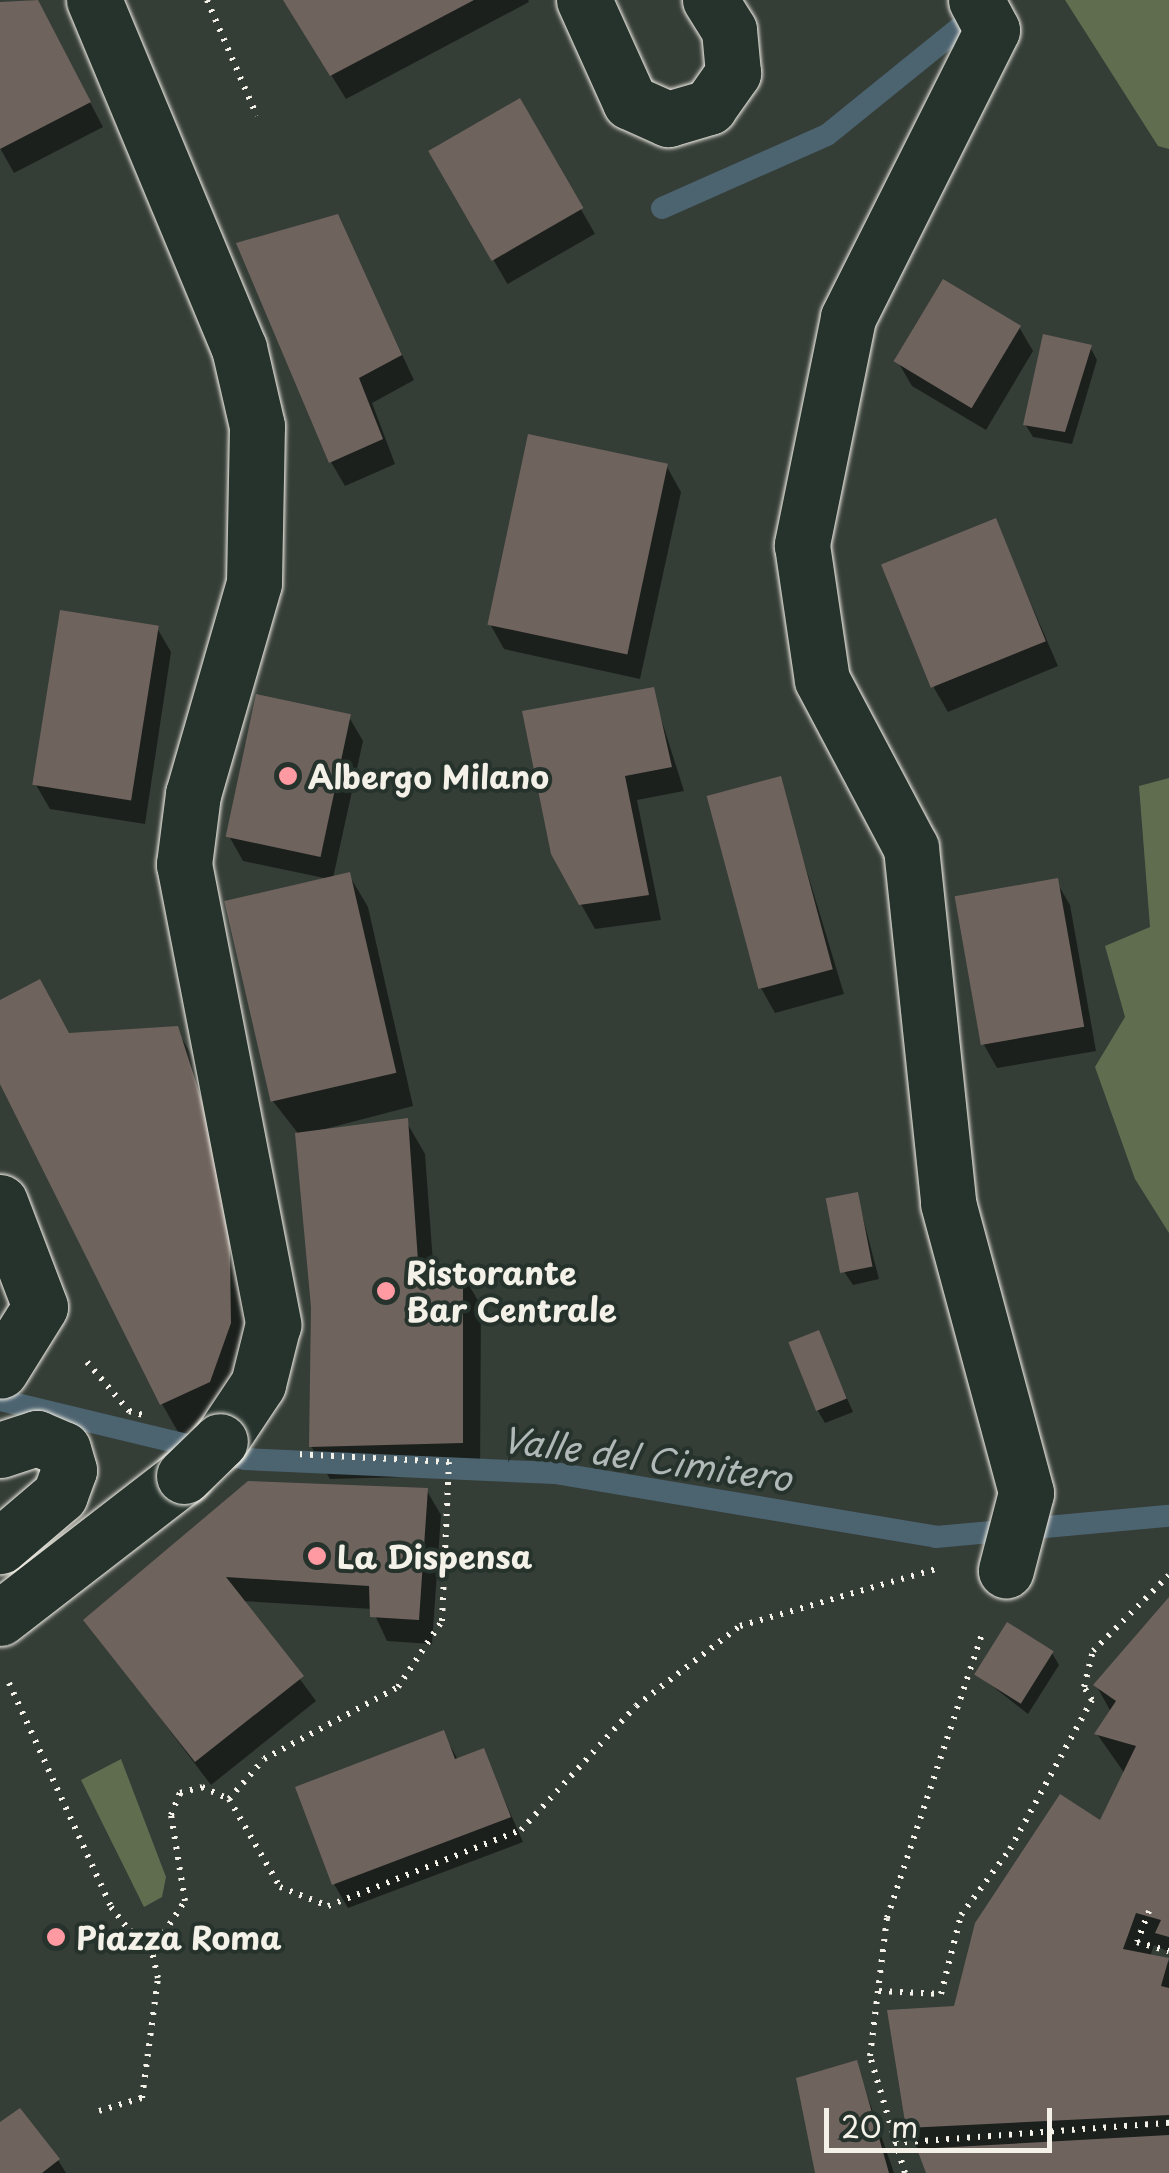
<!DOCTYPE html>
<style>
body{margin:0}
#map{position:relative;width:1169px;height:2173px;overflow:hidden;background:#353d37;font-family:"Playpen Sans",sans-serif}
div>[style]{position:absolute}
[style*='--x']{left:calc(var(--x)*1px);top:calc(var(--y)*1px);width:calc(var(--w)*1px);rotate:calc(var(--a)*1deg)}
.green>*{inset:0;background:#606e4f}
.shadow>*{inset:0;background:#0007;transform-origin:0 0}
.stream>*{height:22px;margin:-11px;padding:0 11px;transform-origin:11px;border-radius:11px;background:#4c6370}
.building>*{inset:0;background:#6f635d;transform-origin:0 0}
.path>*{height:6px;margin-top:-3px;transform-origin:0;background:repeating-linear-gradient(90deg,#f4f1e8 0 2.5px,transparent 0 10.5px)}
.roads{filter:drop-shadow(0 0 2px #f4f1e8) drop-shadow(0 0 2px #f4f1e8)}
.minor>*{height:55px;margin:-27.5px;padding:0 27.5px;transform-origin:27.5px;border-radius:27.5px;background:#26332d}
.major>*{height:55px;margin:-27.5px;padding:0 27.5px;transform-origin:27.5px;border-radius:27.5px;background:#26332d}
.bridges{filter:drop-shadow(0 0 2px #f4f1e8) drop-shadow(0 0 2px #f4f1e8)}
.major-bridge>*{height:55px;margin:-27.5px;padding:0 27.5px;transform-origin:27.5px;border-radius:27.5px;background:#26332d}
.dots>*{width:28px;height:28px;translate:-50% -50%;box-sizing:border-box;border:5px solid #26332d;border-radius:50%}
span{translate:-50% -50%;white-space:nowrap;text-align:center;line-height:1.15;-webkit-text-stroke:8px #26332d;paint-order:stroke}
.poi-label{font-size:32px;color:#f4f1e8;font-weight:700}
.left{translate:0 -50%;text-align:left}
.water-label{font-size:35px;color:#b1b8b8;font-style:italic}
.scale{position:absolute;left:824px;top:2108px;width:228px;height:45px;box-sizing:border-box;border:5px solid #f4f1e8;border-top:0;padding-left:12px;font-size:30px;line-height:35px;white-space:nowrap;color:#f4f1e8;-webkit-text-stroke:8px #26332d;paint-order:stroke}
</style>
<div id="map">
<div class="green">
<i style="clip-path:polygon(1065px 0,1169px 0,1169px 149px,1158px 146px)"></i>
<i style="clip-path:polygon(1169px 778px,1169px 1233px,1135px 1179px,1095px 1067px,1125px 1017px,1105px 946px,1150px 927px,1139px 786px)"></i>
<i style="clip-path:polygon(121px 1759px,166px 1877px,162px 1897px,144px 1907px,81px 1780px)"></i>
</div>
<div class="shadow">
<i style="clip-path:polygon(36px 0,103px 127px,14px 173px,0 148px,0 5px)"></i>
<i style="clip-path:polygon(285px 0,528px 0,529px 2px,346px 99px)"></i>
<i style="left:519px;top:102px;width:152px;height:101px;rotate:60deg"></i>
<i style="clip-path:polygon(337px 217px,414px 380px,372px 403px,395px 464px,345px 486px,331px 462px)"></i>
<i style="clip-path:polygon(1019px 327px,1033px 351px,986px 430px,912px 386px,898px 362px)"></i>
<i style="clip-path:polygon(1090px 347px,1097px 360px,1072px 444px,1033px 437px,1025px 424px)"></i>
<i style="clip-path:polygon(667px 467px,681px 492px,640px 679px,504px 649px,490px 624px)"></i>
<i style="clip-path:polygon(995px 521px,1058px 666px,948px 712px,934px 688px)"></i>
<i style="clip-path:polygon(157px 628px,171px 652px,145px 824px,50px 809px,36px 785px)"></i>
<i style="clip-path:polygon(652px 690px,684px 791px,637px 800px,661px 920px,595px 929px,581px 904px)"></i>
<i style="clip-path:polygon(349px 717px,363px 741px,333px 878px,349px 875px,368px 907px,413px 1106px,306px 1134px,406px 1121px,425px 1154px,434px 1276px,462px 1273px,481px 1306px,480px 1475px,330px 1479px,311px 1446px,313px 1307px,297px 1132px,272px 1100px,329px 879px,243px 861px,229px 836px)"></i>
<i style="clip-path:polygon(779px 779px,844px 994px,775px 1013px,761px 988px)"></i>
<i style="clip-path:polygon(1056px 881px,1070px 905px,1096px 1051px,997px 1068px,983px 1043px)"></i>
<i style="clip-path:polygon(0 1003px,69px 1035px,176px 1029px,196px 1062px,246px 1222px,249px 1357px,228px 1415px,181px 1437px,162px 1404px,0 1078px)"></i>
<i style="clip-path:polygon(857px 1195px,879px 1279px,853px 1285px,845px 1273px)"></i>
<i style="clip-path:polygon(818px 1333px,853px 1412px,825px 1423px,818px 1411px)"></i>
<i style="clip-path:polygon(427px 1491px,441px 1515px,432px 1644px,387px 1641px,372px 1609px,242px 1601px,316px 1701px,211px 1785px,87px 1621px)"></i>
<i style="clip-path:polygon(1169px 1601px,1169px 1952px,1154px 1945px,1150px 1957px,1169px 1962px,1169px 2173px,928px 2173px,908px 2127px,956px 2008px,1100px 1824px,1125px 1774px,1097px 1734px,1111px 1712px,1096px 1685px)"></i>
<i style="clip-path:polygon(1052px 1653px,1059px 1665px,1028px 1714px,977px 1674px)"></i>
<i style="clip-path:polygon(443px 1733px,458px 1760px,483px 1751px,523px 1842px,348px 1908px,334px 1884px)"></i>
<i style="clip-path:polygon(856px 2063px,894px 2173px,818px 2173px)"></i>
<i style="clip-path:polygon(0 2126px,58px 2160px,66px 2173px,0 2173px)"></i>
</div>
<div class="stream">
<i style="--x:662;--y:208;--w:180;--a:-23.9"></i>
<i style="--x:827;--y:135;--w:202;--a:-39"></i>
<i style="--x:0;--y:1400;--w:252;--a:13.5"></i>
<i style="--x:245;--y:1459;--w:310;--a:2.6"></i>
<i style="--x:555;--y:1473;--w:386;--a:9.5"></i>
<i style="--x:936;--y:1537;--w:234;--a:-5.2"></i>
</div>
<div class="building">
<i style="clip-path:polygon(38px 0,91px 102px,0 149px,0 2px)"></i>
<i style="clip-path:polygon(283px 0,474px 0,330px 76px)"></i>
<i style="left:520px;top:98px;width:127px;height:106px;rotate:60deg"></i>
<i style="clip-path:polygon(338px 214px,402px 355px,359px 378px,383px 439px,329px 463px,236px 243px)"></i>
<i style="left:943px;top:279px;width:91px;height:96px;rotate:31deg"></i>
<i style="clip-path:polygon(1043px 334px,1092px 345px,1065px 432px,1023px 425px)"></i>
<i style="left:528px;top:434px;width:143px;height:195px;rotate:12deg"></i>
<i style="left:996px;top:518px;width:133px;height:124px;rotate:68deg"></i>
<i style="left:60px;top:610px;width:100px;height:177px;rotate:9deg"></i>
<i style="clip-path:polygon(654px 687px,672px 767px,625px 776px,649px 895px,579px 905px,551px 854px,522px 711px)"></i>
<i style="left:256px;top:694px;width:97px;height:146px;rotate:12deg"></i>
<i style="left:781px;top:776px;width:200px;height:77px;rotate:75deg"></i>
<i style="left:350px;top:872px;width:206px;height:129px;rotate:77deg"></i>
<i style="left:1058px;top:878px;width:151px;height:105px;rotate:80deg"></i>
<i style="clip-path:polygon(40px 979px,69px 1033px,178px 1026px,229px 1186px,231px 1323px,210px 1382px,160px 1405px,0 1084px,0 1000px)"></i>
<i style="clip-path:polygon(408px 1118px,419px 1275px,463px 1270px,463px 1443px,309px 1447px,311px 1307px,295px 1133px)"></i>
<i style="left:858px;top:1192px;width:76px;height:33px;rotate:79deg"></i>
<i style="left:819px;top:1330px;width:74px;height:33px;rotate:68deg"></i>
<i style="clip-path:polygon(248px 1481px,428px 1488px,419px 1620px,370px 1617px,369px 1586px,226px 1577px,304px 1676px,195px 1762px,83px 1620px)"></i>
<i style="clip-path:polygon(1169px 1597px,1169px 1937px,1155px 1933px,1161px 1920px,1136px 1913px,1123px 1949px,1169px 1958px,1161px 1986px,1169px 1988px,1169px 2115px,906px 2128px,887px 2010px,954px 2006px,975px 1923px,1060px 1794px,1100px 1820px,1136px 1746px,1094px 1734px,1116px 1701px,1093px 1685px)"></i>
<i style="left:1007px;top:1622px;width:55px;height:62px;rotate:32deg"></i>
<i style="clip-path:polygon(444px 1730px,455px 1759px,484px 1748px,511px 1817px,332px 1885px,295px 1787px)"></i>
<i style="clip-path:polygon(857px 2060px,889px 2173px,815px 2173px,796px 2078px)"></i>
<i style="clip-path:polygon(20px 2108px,60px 2159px,42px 2173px,0 2173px,0 2122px)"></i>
<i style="clip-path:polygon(1169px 2135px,1169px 2173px,926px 2173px,917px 2149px)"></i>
</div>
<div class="path">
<i style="--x:207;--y:0;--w:126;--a:66.7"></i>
<i style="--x:87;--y:1362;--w:65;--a:49.4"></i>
<i style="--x:129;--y:1411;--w:18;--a:16"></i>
<i style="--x:9;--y:1683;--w:246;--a:65.5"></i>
<i style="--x:111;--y:1907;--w:31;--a:52"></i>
<i style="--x:130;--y:1931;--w:18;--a:13"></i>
<i style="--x:148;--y:1935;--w:16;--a:-7"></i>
<i style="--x:164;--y:1933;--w:38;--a:-57"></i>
<i style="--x:185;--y:1901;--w:87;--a:-99.2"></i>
<i style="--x:171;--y:1815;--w:24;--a:-68"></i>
<i style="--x:180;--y:1793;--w:23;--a:-15"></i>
<i style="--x:202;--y:1787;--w:30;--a:24"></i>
<i style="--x:229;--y:1799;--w:102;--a:59.9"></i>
<i style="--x:280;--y:1887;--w:52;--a:21.6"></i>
<i style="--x:328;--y:1906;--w:207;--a:-21.5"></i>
<i style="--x:521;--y:1830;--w:169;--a:-47.2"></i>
<i style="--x:636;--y:1706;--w:131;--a:-37.6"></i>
<i style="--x:740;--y:1626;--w:208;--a:-16.2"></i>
<i style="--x:229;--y:1799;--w:53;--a:-48.8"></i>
<i style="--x:264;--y:1759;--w:152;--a:-28.2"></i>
<i style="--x:398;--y:1687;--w:79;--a:-56.3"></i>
<i style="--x:442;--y:1621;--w:159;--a:-87.5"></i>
<i style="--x:449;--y:1462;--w:154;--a:-177"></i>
<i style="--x:1149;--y:1911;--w:33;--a:111"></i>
<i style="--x:1137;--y:1942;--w:33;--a:16"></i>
<i style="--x:879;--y:1991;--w:62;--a:2.8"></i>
<i style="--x:941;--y:1994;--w:81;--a:-75.8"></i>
<i style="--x:961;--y:1915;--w:82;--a:-53.4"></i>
<i style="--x:1010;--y:1849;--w:170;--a:-61.2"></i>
<i style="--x:1092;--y:1700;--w:15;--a:-122"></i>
<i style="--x:1084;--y:1687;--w:37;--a:-76"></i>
<i style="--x:1093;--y:1651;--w:107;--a:-45"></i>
<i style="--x:99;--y:2111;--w:45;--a:-16.8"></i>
<i style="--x:142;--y:2098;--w:121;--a:-82.4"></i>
<i style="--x:158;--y:1978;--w:44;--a:-103.1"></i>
<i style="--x:894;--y:2143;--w:276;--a:-4.2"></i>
<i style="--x:905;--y:2173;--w:122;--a:-106.7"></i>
<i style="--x:870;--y:2056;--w:139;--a:-83"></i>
<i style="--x:887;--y:1918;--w:303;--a:-71.5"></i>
</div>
<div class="roads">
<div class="minor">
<i style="--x:584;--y:0;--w:112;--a:65.7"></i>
<i style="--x:630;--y:102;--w:42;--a:24.1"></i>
<i style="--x:668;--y:119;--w:43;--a:-16.3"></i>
<i style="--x:709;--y:107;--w:42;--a:-54.8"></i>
<i style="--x:733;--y:73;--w:43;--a:-95.3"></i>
<i style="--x:729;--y:30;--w:36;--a:-122"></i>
<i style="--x:976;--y:0;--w:34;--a:62"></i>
<i style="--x:992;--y:30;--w:322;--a:116.6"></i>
<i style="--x:848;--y:318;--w:232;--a:101.5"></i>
<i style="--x:802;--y:545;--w:136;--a:81.6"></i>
<i style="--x:822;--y:680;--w:190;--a:62.1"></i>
<i style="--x:911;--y:848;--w:357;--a:84"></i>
<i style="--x:948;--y:1203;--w:300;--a:74.9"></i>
<i style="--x:1026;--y:1493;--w:80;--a:104.6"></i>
<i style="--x:0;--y:1202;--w:112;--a:69.1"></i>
<i style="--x:40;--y:1307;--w:75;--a:122"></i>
<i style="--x:0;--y:1450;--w:39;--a:-18"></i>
<i style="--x:37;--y:1438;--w:28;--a:23"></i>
<i style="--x:63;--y:1449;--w:22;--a:74"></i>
<i style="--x:69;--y:1470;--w:27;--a:110"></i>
<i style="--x:60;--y:1495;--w:79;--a:139.6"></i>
</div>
<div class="major">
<i style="--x:94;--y:0;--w:377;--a:67.4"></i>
<i style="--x:239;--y:348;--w:80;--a:77"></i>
<i style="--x:257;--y:426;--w:157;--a:91.1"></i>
<i style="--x:254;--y:583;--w:220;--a:106.1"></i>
<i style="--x:193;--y:794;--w:71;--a:97.3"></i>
<i style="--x:184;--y:864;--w:469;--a:79"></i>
<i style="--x:273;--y:1324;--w:62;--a:104"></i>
<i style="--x:258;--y:1384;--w:69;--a:123.7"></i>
<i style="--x:0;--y:1618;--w:232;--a:-37.7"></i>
</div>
</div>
<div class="bridges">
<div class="major-bridge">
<i style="--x:184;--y:1476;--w:50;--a:-44.2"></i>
</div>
</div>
<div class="dots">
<i style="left:288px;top:776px;background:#ff9aa2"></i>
<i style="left:386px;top:1291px;background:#ff9aa2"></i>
<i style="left:317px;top:1556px;background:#ff9aa2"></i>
<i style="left:56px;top:1937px;background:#ff9aa2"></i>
</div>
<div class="poi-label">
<span class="left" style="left:308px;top:776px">Albergo Milano</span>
<span class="left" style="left:406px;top:1291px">Ristorante<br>Bar Centrale</span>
<span class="left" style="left:337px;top:1556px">La Dispensa</span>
<span class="left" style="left:76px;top:1937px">Piazza Roma</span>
</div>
<div class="water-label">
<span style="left:647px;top:1458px;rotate:8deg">Valle del Cimitero</span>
</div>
<div class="scale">20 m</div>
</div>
